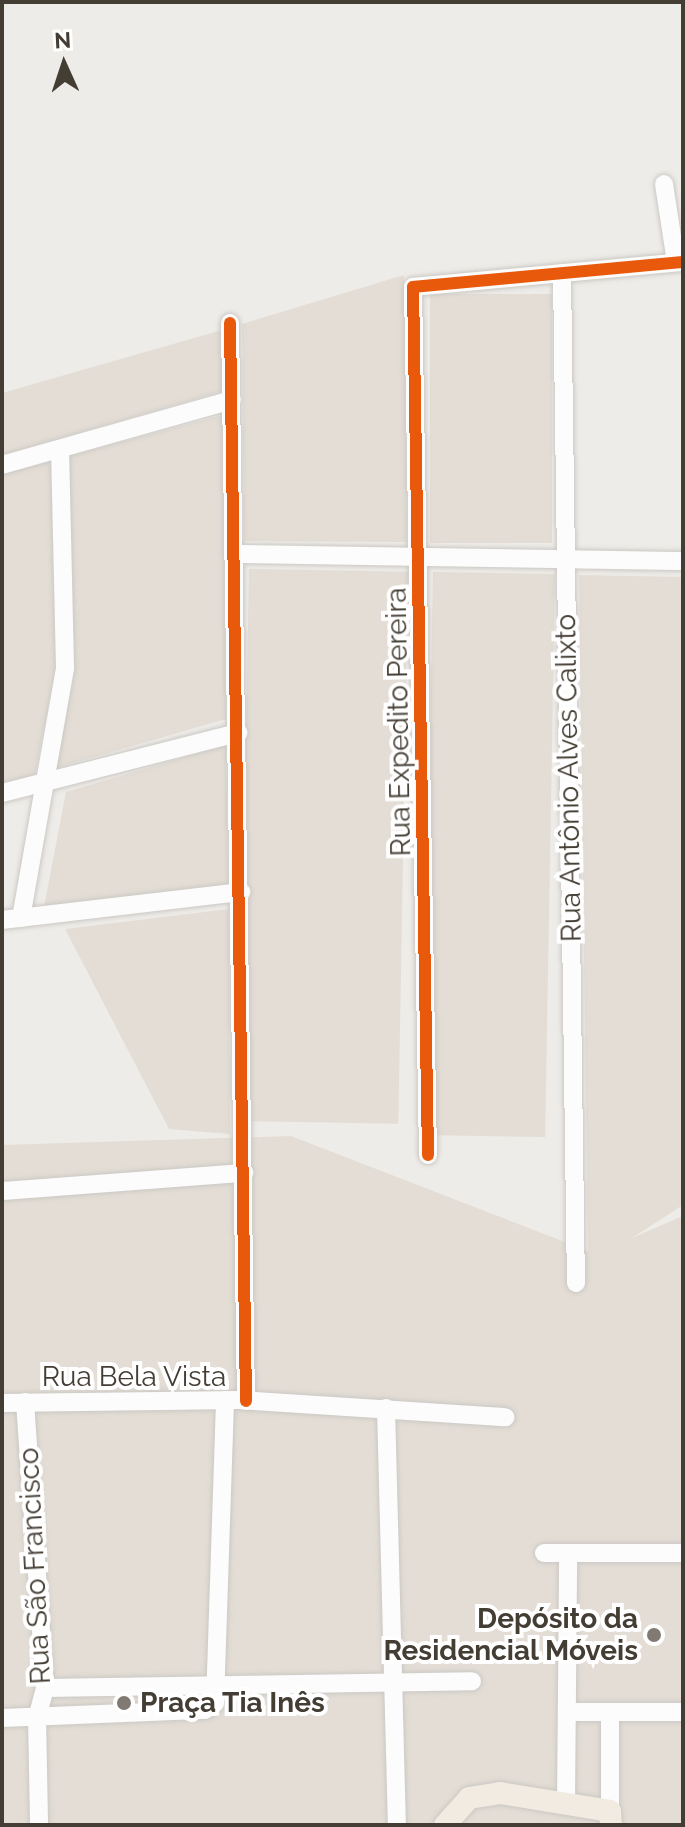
<!DOCTYPE html>
<meta charset="utf-8">
<style>
body{margin:0}
#map{position:relative;width:685px;height:1827px;overflow:hidden;background:#eeece8;font-family:Raleway,sans-serif}
div>[style]{position:absolute}
[style*='--x']{left:calc(var(--x)*1px);top:calc(var(--y)*1px);width:calc(var(--w)*1px);rotate:calc(var(--a)*1deg)}
.residential>*{inset:0;background:#e3ddd5;transform-origin:0 0}
.roads{filter:drop-shadow(0 0 2px #cbc8c4) drop-shadow(0 0 2px #cbc8c4)}
.minor>*{height:18px;margin:-9px;padding:0 9px;transform-origin:9px;border-radius:9px;background:#fcfcfc}
.major>*{height:22px;margin:-11px;padding:0 11px;transform-origin:11px;border-radius:11px;background:#f1ebe2}
.cycleway>*{height:12px;margin:-6px;padding:0 6px;transform-origin:6px;border-radius:6px;background:#e8590c}
.dots>*{width:22px;height:22px;translate:-50% -50%;box-sizing:border-box;border:4px solid #fff;border-radius:50%}
span{translate:-50% -50%;white-space:nowrap;text-align:center;line-height:1.15;-webkit-text-stroke:8px #fff;paint-order:stroke}
.street-label{font-size:28px;color:#443d34}
.poi-label{font-size:28px;color:#443d34;font-weight:700}
.right{translate:-100% -50%;text-align:right}
.left{translate:0 -50%;text-align:left}
.frame{position:absolute;inset:0;border:4px solid #443d34;pointer-events:none}
.north{position:absolute;left:24px;top:24px;width:80px;height:80px;-webkit-text-stroke:6px #fff;paint-order:stroke;rotate:357deg;font-size:22px;font-weight:700;line-height:32px;text-align:center;color:#443d34}
.north::after{content:'';display:block;margin:auto;width:28px;height:36px;background:#443d34;clip-path:polygon(50% 0,100% 100%,50% 72%,0 100%)}
</style>
<div id="map">
<div class="residential">
<i style="clip-path:polygon(404px 275px,407px 542px,244px 541px,242px 324px)"></i>
<i style="left:552px;top:294px;width:249px;height:122px;rotate:90deg"></i>
<i style="clip-path:polygon(222px 330px,223px 391px,2px 455px,2px 393px)"></i>
<i style="clip-path:polygon(223px 415px,226px 719px,56px 768px,75px 670px,69px 456px)"></i>
<i style="clip-path:polygon(51px 461px,56px 666px,35px 774px,2px 784px,2px 474px)"></i>
<i style="left:249px;top:569px;width:159px;height:552px;rotate:1deg"></i>
<i style="left:433px;top:572px;width:122px;height:563px;rotate:1deg"></i>
<i style="clip-path:polygon(579px 575px,683px 577px,683px 1205px,632px 1238px,683px 1216px,683px 1825px,2px 1825px,2px 1145px,291px 1136px,588px 1251px)"></i>
<i style="clip-path:polygon(226px 745px,228px 886px,43px 912px,66px 792px)"></i>
<i style="clip-path:polygon(229px 909px,230px 1134px,169px 1129px,65px 929px)"></i>
</div>
<div class="roads">
<div class="minor">
<i style="--x:664;--y:184;--w:79;--a:81.3"></i>
<i style="--x:562;--y:273;--w:1010;--a:89.21"></i>
<i style="--x:230;--y:323;--w:1078;--a:89.15"></i>
<i style="--x:2;--y:465;--w:239;--a:-15.8"></i>
<i style="--x:235;--y:554;--w:448;--a:0.9"></i>
<i style="--x:2;--y:793;--w:244;--a:-14.3"></i>
<i style="--x:21;--y:918;--w:254;--a:-80"></i>
<i style="--x:65;--y:668;--w:219;--a:-91.3"></i>
<i style="--x:2;--y:920;--w:241;--a:-6.7"></i>
<i style="--x:428;--y:1155;--w:868;--a:-90.99"></i>
<i style="--x:413;--y:287;--w:271;--a:-5.3"></i>
<i style="--x:2;--y:1191;--w:243;--a:-4.3"></i>
<i style="--x:25;--y:1402;--w:287;--a:86"></i>
<i style="--x:45;--y:1688;--w:30;--a:105"></i>
<i style="--x:37;--y:1717;--w:108;--a:88.9"></i>
<i style="--x:2;--y:1403;--w:237;--a:-0.7"></i>
<i style="--x:239;--y:1400;--w:267;--a:3.7"></i>
<i style="--x:386;--y:1408;--w:417;--a:88.5"></i>
<i style="--x:544;--y:1553;--w:139;--a:0"></i>
<i style="--x:45;--y:1688;--w:427;--a:-0.9"></i>
<i style="--x:567;--y:1712;--w:116;--a:0"></i>
<i style="--x:610;--y:1713;--w:98;--a:90"></i>
<i style="--x:2;--y:1718;--w:203;--a:-2.3"></i>
<i style="--x:205;--y:1710;--w:12;--a:-35"></i>
<i style="--x:215;--y:1703;--w:303;--a:-88.1"></i>
<i style="--x:566;--y:1802;--w:249;--a:-89.5"></i>
</div>
<div class="major">
<i style="--x:445;--y:1825;--w:36;--a:-48"></i>
<i style="--x:469;--y:1798;--w:31;--a:-9"></i>
<i style="--x:500;--y:1793;--w:111;--a:9.3"></i>
<i style="--x:610;--y:1811;--w:14;--a:86"></i>
</div>
</div>
<div class="cycleway">
<i style="--x:230;--y:323;--w:1078;--a:89.15"></i>
<i style="--x:428;--y:1155;--w:868;--a:-90.99"></i>
<i style="--x:413;--y:287;--w:271;--a:-5.3"></i>
</div>
<div class="dots">
<i style="left:654px;top:1635px;background:#807a73"></i>
<i style="left:124px;top:1703px;background:#807a73"></i>
</div>
<div class="street-label">
<span style="left:399px;top:722px;rotate:-91deg">Rua Expedito Pereira</span>
<span style="left:569px;top:778px;rotate:-91deg">Rua Antônio Alves Calixto</span>
<span style="left:134px;top:1377px">Rua Bela Vista</span>
<span style="left:35px;top:1566px;rotate:-93deg">Rua São Francisco</span>
</div>
<div class="poi-label">
<span class="right" style="left:638px;top:1635px">Depósito da<br>Residencial Móveis</span>
<span class="left" style="left:140px;top:1703px">Praça Tia Inês</span>
</div>
<div class="frame"></div>
<div class="north">N</div>
</div>
